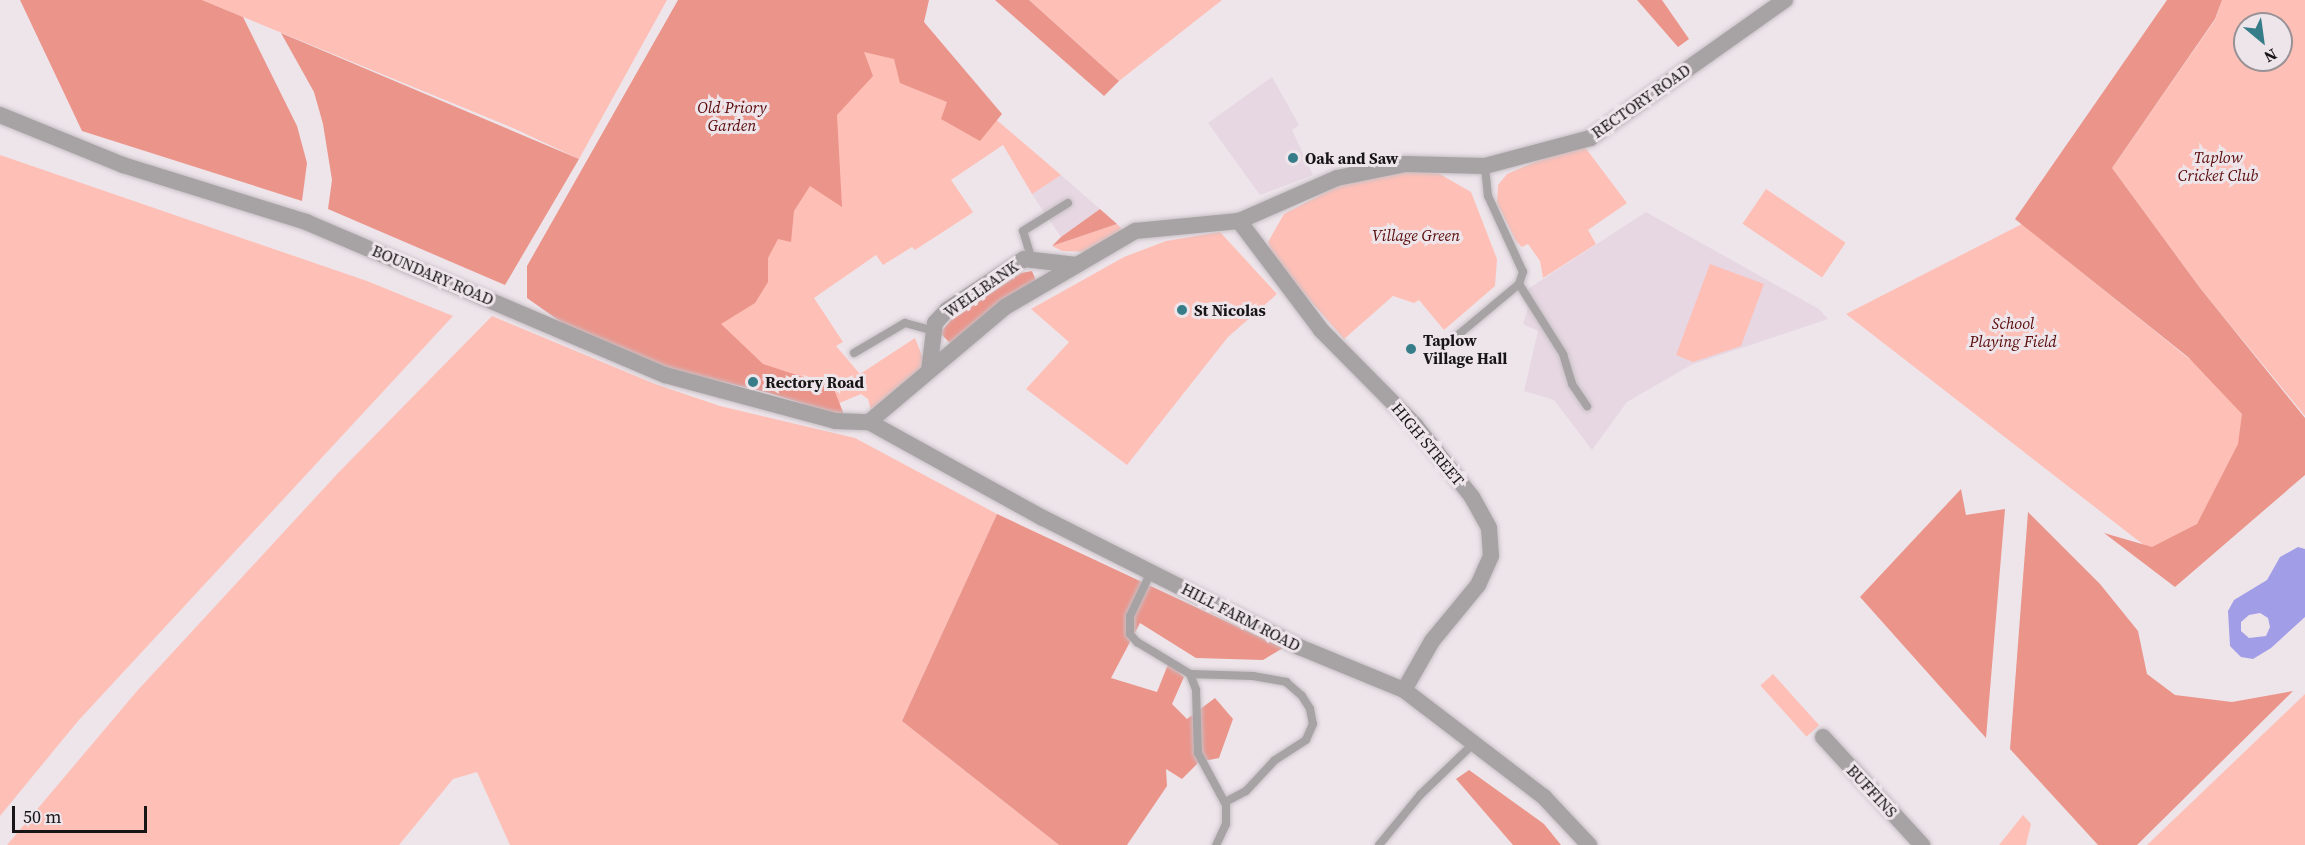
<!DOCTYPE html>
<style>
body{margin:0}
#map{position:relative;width:2305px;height:845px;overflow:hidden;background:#eee5eb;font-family:"Source Serif 4",serif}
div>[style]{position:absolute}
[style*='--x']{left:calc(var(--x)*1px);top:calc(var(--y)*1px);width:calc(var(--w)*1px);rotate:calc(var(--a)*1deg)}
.built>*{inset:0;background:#e7d7e2}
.green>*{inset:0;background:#febfb6;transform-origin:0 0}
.forest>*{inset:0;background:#eb948a}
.water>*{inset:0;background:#a29de7}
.roads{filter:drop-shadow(0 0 2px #c7c0c5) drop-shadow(0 0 2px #c7c0c5)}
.service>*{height:8px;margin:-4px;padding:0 4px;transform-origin:4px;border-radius:4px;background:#a7a2a3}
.minor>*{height:16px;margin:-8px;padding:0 8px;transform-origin:8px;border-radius:8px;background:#a7a2a3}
.dots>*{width:16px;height:16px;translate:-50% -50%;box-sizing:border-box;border:3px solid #eee5eb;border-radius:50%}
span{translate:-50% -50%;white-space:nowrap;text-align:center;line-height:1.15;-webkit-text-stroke:6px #eee5eb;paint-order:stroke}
.street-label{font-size:16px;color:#181517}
.park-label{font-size:16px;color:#5a0c0b;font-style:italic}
.poi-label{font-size:16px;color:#181517;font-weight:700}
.left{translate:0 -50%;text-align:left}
.north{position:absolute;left:2233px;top:12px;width:60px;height:60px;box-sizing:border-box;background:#eee5eb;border:2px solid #989296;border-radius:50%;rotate:151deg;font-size:16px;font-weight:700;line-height:24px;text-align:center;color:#181517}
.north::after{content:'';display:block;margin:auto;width:21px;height:27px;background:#377d89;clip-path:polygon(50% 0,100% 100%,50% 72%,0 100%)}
.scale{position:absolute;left:12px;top:806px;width:135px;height:27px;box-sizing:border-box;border:3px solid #181517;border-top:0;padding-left:8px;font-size:18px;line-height:21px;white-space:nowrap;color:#181517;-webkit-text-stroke:4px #eee5eb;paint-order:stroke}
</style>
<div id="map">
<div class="built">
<i style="clip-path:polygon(1272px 77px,1299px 125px,1292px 130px,1313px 175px,1260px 195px,1208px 123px)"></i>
<i style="clip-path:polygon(1061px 175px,1100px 209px,1061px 237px,1031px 193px)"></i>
<i style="clip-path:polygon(1646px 212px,1819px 309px,1828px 319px,1691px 365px,1627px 402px,1592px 450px,1554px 400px,1524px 391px,1538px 331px,1523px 324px,1528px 308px,1520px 294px)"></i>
</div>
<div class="green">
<i style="clip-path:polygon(202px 0,667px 0,579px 159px,513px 128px)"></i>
<i style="clip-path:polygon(1029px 0,1222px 0,1119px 81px)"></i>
<i style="clip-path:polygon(evenodd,2222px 0,2305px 0,2305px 416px,2200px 288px,2112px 168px,2215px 20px,2222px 0,2245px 24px,2281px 24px,2281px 60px,2245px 60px,2245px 24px)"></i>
<i style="clip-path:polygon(883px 23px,1061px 175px,1032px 194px,1003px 145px,951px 180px,973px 212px,969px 215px,915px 250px,912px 247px,883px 265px,876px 255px,814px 298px,843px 342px,836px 346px,860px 374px,915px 338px,924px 361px,913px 392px,871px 411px,868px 399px,861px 394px,830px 407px,699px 374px,786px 139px)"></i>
<i style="clip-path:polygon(1581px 142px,1627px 203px,1588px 230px,1596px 244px,1543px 278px,1540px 261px,1528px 244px,1522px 247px,1516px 241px,1497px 203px,1498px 185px,1507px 174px)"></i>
<i style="clip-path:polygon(0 155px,367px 281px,453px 316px,78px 721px,0 816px)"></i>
<i style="clip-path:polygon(1431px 169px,1471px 192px,1497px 259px,1495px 286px,1444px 330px,1419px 300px,1414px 303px,1393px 296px,1344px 339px,1274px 259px,1268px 242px,1284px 214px,1334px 188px,1380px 174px)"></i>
<i style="left:1766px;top:189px;width:96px;height:42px;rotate:34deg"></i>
<i style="clip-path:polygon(1117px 224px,1122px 229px,1092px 252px,1062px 251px,1052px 246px)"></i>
<i style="clip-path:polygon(2022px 224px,2290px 440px,2176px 570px,1846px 314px)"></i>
<i style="clip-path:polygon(1220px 232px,1277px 294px,1228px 337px,1127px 465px,1026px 389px,1069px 342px,1031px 309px,1124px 257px,1166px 241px)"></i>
<i style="clip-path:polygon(1710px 264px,1764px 284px,1741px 346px,1693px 362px,1676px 355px)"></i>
<i style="clip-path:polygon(492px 316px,655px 384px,720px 406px,855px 438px,997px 514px,902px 721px,1059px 845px,510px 845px,477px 772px,453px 779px,399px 845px,7px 845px,137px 691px,339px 472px)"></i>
<i style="left:1773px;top:674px;width:69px;height:17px;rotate:48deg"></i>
<i style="clip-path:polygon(2305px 694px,2305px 845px,2147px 845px)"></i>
<i style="clip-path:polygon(2023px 815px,2031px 824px,2026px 845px,1999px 845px)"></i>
</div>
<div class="forest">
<i style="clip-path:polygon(20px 0,202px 0,243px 17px,297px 126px,307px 163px,302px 201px,82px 131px)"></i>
<i style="clip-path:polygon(678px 0,929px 0,924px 22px,1002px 114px,980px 141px,941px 119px,947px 102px,900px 83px,894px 59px,864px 52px,873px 76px,837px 115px,842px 207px,810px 186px,794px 211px,791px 242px,778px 239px,768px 258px,768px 282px,755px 303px,721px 324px,763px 364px,833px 387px,845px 417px,769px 393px,638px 362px,592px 344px,527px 298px,527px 266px)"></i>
<i style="clip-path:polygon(995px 0,1029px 0,1119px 81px,1104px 96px)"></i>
<i style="clip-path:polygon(1637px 0,1662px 0,1689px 39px,1678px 47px)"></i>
<i style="clip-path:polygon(2167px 0,2222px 0,2215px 19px,2112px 168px,2200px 288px,2305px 418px,2305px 475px,2175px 587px,2104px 533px,2152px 547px,2197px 524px,2238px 444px,2242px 414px,2188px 357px,2015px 219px)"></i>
<i style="clip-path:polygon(281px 33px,579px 159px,505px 285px,328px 209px,332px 180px,323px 124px,314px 92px)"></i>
<i style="clip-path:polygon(1100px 209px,1117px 224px,1052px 246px,1061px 237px)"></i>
<i style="clip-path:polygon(1032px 271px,1037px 283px,953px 346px,940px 333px,950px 321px,1021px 273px)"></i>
<i style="clip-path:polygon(1961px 489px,1966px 515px,2005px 509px,1986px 738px,1860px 597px)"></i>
<i style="clip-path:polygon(2028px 512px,2100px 584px,2138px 631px,2147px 674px,2175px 695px,2232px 702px,2293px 691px,2137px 845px,2098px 845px,2010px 749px)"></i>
<i style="clip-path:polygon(997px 514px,1283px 648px,1263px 660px,1196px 658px,1140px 623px,1111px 678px,1157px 692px,1169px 662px,1184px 677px,1172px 704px,1187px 719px,1215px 698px,1233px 719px,1219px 758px,1199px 762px,1182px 779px,1166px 769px,1167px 786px,1127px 845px,1059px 845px,902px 721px)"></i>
<i style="clip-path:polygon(1469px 770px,1544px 824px,1561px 845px,1513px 845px,1456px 779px)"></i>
</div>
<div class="water">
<i style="clip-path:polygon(evenodd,2298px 547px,2305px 549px,2305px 617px,2271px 648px,2253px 659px,2241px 657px,2230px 646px,2228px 611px,2234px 600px,2267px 580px,2280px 557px,2298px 547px,2260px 613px,2268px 618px,2270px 627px,2266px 636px,2249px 638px,2241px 631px,2241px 622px,2249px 615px,2260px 613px)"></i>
</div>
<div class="roads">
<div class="service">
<i style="--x:1032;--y:260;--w:30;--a:-107"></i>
<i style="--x:1023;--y:231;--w:53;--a:-31.9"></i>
<i style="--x:1519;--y:284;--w:83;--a:57.8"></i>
<i style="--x:1563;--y:354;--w:31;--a:73"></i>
<i style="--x:1572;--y:384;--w:27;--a:56"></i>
<i style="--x:1452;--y:340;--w:87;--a:-39.9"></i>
<i style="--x:1519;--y:284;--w:13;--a:-72"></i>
<i style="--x:1523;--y:272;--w:84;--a:-114.7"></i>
<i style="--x:1488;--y:196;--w:30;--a:-96"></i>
<i style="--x:854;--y:353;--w:59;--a:-30.5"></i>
<i style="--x:905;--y:323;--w:30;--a:15"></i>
<i style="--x:1151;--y:572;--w:49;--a:115.5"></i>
<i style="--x:1130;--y:616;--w:18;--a:90"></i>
<i style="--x:1130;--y:634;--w:11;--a:49"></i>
<i style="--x:1137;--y:642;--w:62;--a:31.1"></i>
<i style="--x:1190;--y:674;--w:17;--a:69"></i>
<i style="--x:1196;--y:690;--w:63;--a:88.2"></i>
<i style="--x:1198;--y:753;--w:59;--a:61.7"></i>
<i style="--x:1226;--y:805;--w:19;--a:90"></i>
<i style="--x:1226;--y:824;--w:23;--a:115"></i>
<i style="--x:1190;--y:674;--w:63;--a:1.8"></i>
<i style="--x:1253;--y:676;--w:34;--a:10"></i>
<i style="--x:1286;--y:682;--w:21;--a:41"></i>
<i style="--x:1302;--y:696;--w:15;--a:58"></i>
<i style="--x:1310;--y:709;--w:15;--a:79"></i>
<i style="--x:1313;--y:724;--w:17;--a:114"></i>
<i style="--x:1306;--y:740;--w:38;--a:147"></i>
<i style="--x:1274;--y:761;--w:41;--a:133"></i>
<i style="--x:1246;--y:791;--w:24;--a:152"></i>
<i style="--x:1379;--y:845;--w:65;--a:-50.6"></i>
<i style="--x:1420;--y:795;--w:76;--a:-43.9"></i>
</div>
<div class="minor">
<i style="--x:0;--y:115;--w:133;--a:22.1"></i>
<i style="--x:123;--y:165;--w:192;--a:17.3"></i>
<i style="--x:306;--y:222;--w:390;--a:23.1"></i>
<i style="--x:665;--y:375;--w:176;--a:15.1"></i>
<i style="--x:835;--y:421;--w:34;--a:2"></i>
<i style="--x:869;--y:422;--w:199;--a:28.9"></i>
<i style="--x:1043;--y:518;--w:287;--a:26.7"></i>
<i style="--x:1299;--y:647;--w:113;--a:22.3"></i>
<i style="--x:1404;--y:690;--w:176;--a:37.4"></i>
<i style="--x:1544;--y:797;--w:66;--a:46.8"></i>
<i style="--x:1239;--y:221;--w:136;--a:53"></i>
<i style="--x:1321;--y:330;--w:134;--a:45.3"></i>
<i style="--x:1415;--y:425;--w:92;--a:51.6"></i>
<i style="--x:1472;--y:497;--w:35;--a:61"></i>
<i style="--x:1489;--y:528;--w:28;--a:86"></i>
<i style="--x:1491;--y:556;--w:32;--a:114"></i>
<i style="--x:1478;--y:585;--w:72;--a:129.4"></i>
<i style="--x:1432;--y:641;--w:56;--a:119.7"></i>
<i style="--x:929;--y:371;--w:48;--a:-82.9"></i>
<i style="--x:935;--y:323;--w:18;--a:-47"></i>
<i style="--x:947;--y:310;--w:92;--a:-33.5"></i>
<i style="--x:1024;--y:259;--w:53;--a:6.5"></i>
<i style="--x:869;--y:422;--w:178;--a:-40.2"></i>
<i style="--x:1005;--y:307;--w:151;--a:-30.3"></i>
<i style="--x:1135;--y:231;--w:104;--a:-5.5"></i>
<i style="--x:1239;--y:221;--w:107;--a:-23.7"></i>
<i style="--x:1337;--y:178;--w:69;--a:-11.6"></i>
<i style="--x:1405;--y:164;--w:80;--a:1.4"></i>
<i style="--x:1485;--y:166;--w:109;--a:-14.9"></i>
<i style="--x:1590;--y:138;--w:239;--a:-35.3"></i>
<i style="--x:1823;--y:737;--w:147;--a:47.5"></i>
</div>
</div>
<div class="dots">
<i style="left:1293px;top:158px;background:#377d89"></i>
<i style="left:1182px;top:310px;background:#377d89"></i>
<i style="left:1411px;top:349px;background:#377d89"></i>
<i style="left:753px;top:382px;background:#377d89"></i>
</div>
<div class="street-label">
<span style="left:1641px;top:101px;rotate:-35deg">RECTORY ROAD</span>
<span style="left:433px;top:275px;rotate:23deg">BOUNDARY ROAD</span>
<span style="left:981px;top:289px;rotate:-35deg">WELLBANK</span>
<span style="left:1428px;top:444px;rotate:50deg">HIGH STREET</span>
<span style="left:1241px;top:617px;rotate:27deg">HILL FARM ROAD</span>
<span style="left:1872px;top:791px;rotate:47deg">BUFFINS</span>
</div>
<div class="park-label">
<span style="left:732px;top:116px">Old Priory<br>Garden</span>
<span style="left:2218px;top:166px">Taplow<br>Cricket Club</span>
<span style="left:1416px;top:235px">Village Green</span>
<span style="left:2013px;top:332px">School<br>Playing Field</span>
</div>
<div class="poi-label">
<span class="left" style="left:1305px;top:158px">Oak and Saw</span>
<span class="left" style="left:1194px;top:310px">St Nicolas</span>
<span class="left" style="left:1423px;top:349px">Taplow<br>Village Hall</span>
<span class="left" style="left:765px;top:382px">Rectory Road</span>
</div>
<div class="north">N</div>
<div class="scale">50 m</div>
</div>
